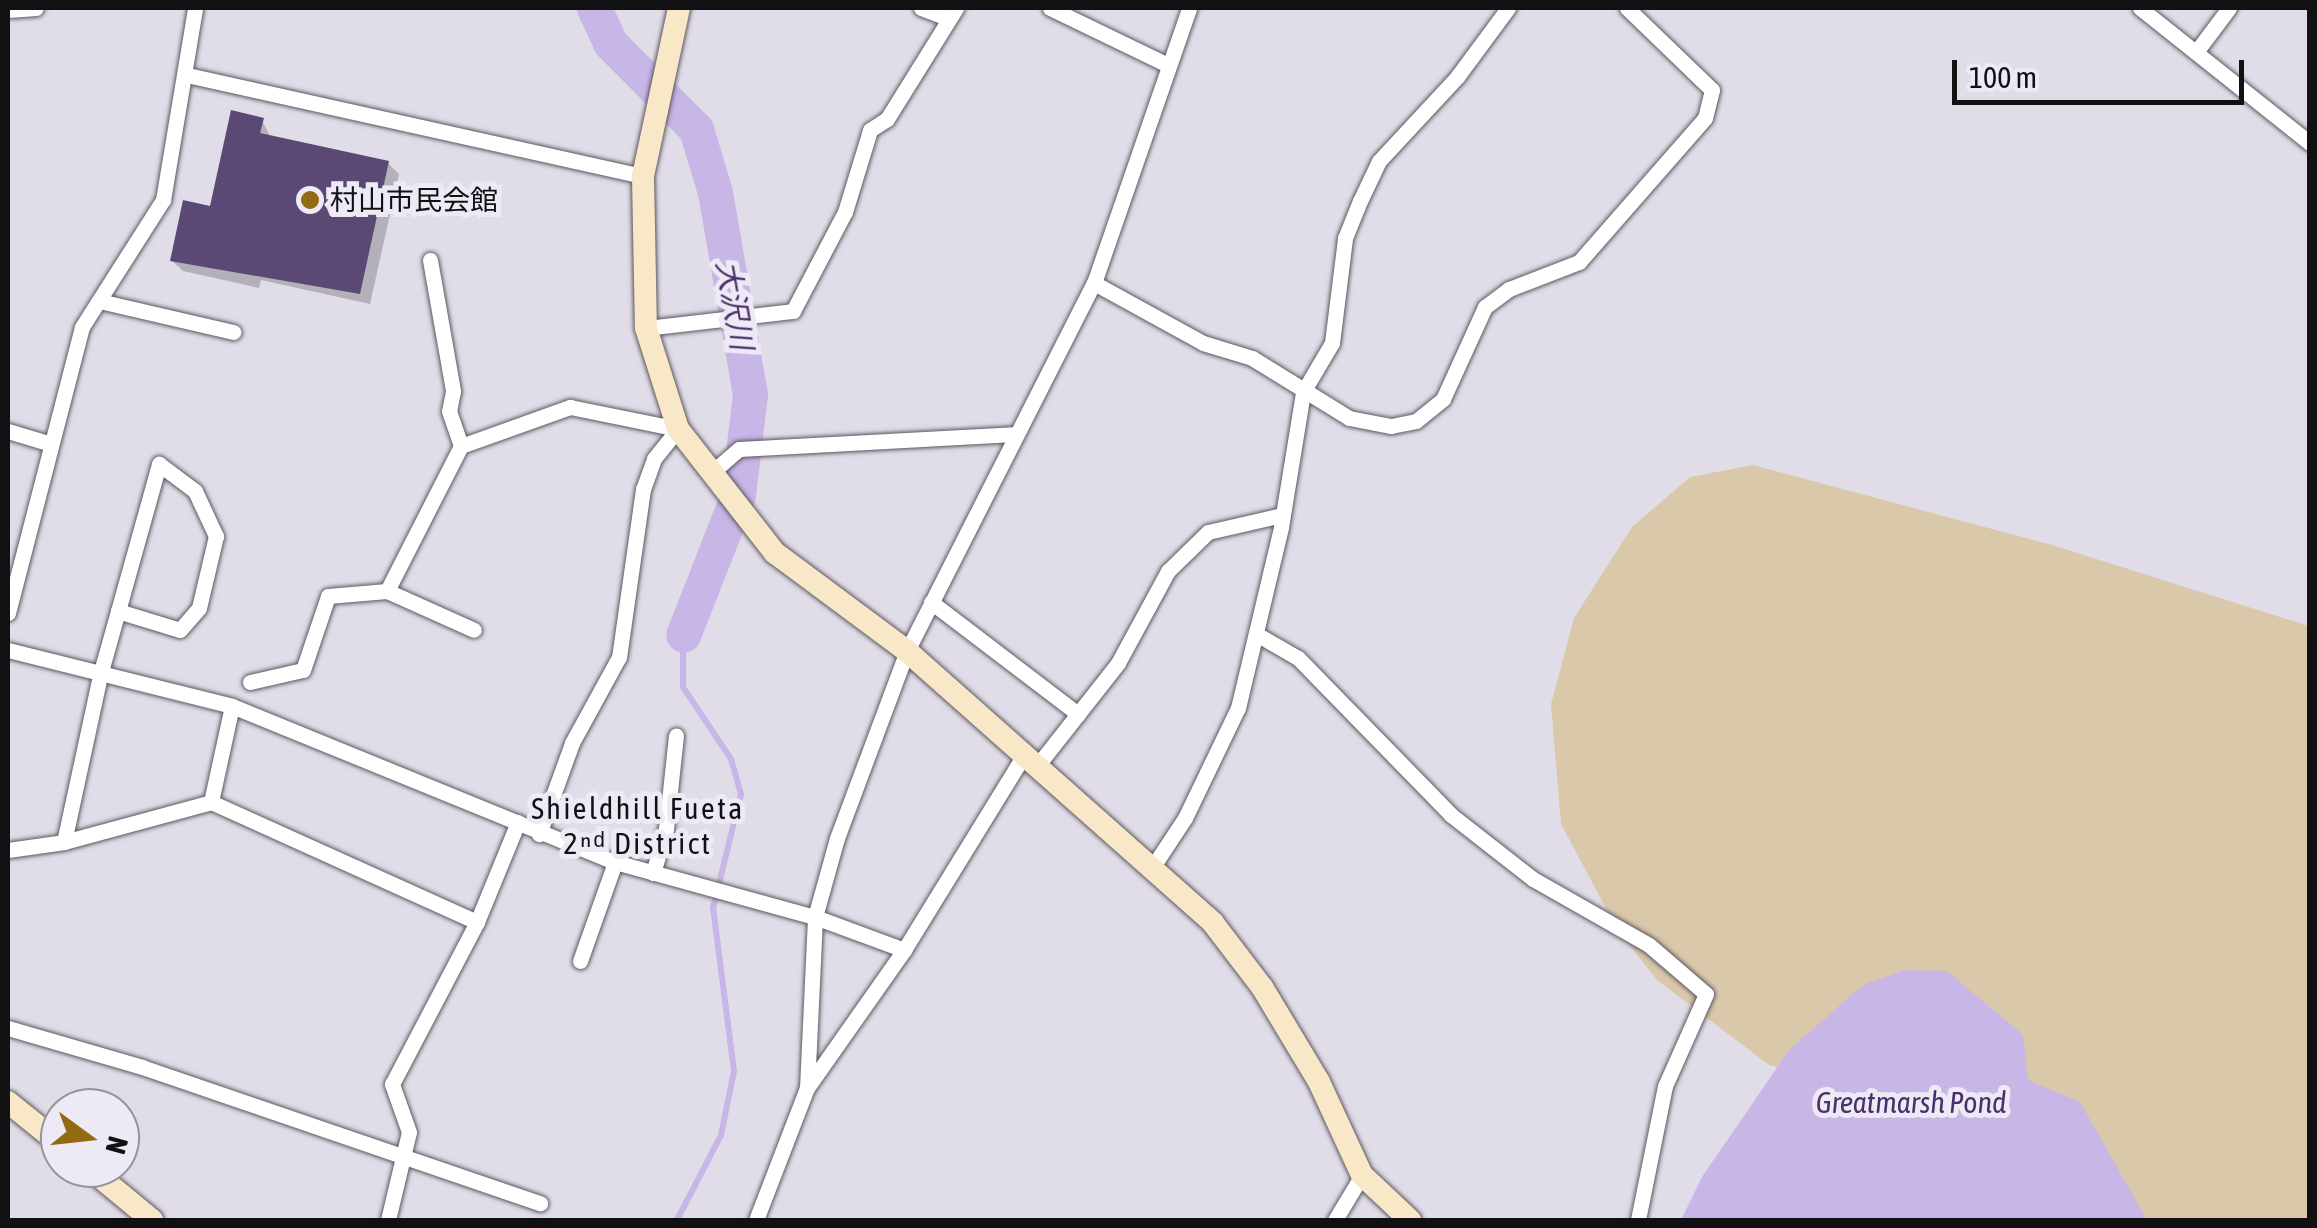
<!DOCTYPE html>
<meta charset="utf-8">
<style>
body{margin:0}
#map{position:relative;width:2317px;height:1228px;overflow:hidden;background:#e1dde8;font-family:"Asap Condensed","Noto Sans JP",sans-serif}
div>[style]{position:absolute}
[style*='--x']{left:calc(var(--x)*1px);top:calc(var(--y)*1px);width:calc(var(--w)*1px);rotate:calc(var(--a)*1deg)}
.green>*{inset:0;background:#dac8ab}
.water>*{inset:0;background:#c8b6e7}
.shadow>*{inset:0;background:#0003}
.stream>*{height:6px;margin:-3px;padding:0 3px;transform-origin:3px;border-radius:3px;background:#c8b6e7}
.river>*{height:35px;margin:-17.5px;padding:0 17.5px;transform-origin:17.5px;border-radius:17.5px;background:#c8b6e7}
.building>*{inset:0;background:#5a4974}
.roads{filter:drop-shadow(0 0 2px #5c5862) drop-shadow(0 0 2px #5c5862)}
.street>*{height:15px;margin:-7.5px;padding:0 7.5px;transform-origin:7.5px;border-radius:7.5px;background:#fff}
.secondary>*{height:22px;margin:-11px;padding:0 11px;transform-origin:11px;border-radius:11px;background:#f9e8c7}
.dots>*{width:28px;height:28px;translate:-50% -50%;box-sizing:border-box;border:5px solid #eeeaf5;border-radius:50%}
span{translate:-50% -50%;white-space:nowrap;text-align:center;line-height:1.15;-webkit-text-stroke:10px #eeeaf5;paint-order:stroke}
.poi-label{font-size:28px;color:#111013}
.left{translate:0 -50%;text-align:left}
.water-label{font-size:30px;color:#492f6b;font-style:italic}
.neighbourhood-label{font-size:30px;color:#111013;letter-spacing:2.5px}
.frame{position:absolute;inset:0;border:10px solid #111013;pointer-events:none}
.north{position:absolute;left:40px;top:1088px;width:100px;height:100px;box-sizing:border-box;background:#eeeaf5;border:2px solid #96939b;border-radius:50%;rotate:105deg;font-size:28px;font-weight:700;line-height:40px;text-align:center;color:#111013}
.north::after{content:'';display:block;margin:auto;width:35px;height:45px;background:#916a11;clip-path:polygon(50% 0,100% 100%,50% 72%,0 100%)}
.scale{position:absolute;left:1952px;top:60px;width:292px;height:45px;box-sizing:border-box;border:5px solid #111013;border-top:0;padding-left:12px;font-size:30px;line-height:35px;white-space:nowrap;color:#111013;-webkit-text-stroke:8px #eeeaf5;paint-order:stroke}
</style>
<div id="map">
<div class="green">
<i style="clip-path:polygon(1753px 465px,2052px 545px,2309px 626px,2309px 1220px,2129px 1220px,1847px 1085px,1769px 1065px,1657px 980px,1617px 929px,1561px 824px,1551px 704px,1574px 618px,1632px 527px,1690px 477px)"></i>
</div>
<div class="water">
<i style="clip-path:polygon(1904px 970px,1947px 971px,2023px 1035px,2028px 1080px,2080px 1102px,2147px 1220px,1681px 1220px,1702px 1177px,1789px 1050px,1863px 985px)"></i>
</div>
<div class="shadow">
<i style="clip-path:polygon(262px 120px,271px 138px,388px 163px,399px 174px,370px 304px,261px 280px,259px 288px,183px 271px,172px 261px,212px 209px)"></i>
</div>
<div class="stream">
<i style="--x:677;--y:1220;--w:96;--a:-62.6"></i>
<i style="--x:721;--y:1135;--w:65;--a:-78.5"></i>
<i style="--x:734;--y:1071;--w:164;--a:-97.3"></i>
<i style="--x:713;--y:908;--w:117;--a:-76.2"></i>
<i style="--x:741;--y:794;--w:36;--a:-106"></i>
<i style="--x:731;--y:759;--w:87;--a:-123.7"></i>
<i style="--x:683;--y:687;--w:52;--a:-90"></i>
</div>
<div class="river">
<i style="--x:594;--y:8;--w:38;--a:65"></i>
<i style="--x:610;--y:43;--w:122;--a:45"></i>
<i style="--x:696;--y:129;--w:66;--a:73.2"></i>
<i style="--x:715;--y:192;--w:205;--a:80.2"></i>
<i style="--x:750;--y:394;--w:102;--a:96.8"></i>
<i style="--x:738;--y:495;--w:150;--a:111.4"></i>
</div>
<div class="building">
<i style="clip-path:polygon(231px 110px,264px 118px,260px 133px,389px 161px,360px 294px,170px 261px,183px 200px,210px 206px)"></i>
</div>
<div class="roads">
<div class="street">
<i style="--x:921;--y:8;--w:28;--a:21"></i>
<i style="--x:1050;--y:8;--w:131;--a:25.8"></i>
<i style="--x:2140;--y:8;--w:217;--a:38.5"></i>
<i style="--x:8;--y:10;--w:28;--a:-4"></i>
<i style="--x:2196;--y:52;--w:55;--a:-53.1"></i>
<i style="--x:187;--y:75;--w:467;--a:12.5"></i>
<i style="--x:430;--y:260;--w:133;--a:80"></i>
<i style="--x:453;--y:391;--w:20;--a:101"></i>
<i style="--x:449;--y:411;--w:37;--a:71"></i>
<i style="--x:1094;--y:283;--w:124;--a:28.8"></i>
<i style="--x:1203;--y:343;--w:51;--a:17"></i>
<i style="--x:1252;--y:358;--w:114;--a:31.7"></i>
<i style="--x:1349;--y:418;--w:43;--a:10.8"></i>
<i style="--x:1391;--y:426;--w:25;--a:-11"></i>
<i style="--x:1416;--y:421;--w:35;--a:-39"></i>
<i style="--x:1443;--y:399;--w:101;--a:-65.5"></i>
<i style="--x:1485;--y:307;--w:30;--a:-37"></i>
<i style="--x:1509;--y:289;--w:75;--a:-21.1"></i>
<i style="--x:1579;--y:262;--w:191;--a:-48.8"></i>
<i style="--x:1705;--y:118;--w:29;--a:-76"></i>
<i style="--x:1712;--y:90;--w:118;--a:-136"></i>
<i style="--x:99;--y:301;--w:138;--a:13"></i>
<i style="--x:646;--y:328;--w:148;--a:-6.6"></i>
<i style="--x:793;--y:311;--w:112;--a:-62.3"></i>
<i style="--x:845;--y:212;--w:86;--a:-73"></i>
<i style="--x:870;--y:130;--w:20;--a:-33"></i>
<i style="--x:887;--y:119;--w:131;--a:-58.1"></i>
<i style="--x:8;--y:431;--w:45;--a:16.8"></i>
<i style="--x:710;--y:474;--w:38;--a:-41"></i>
<i style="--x:739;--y:449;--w:275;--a:-3.1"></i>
<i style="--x:387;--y:591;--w:95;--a:24.1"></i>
<i style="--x:931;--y:602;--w:185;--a:37.3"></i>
<i style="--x:8;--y:613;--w:295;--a:-75.5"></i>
<i style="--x:82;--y:327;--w:151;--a:-57.5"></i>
<i style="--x:163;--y:200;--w:195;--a:-80.5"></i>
<i style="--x:1258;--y:635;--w:46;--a:29.9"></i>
<i style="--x:1298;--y:658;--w:219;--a:45.7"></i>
<i style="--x:1451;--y:815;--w:104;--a:38"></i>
<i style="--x:1533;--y:879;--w:133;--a:29.6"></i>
<i style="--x:1649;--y:945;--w:75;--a:40.7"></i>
<i style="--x:1706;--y:994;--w:101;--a:114"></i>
<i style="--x:1665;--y:1086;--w:137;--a:101.4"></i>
<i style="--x:8;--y:650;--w:231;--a:14"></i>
<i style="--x:232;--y:706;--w:414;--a:22.2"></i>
<i style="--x:615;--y:862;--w:207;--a:15.4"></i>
<i style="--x:815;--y:917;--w:95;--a:20.3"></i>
<i style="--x:250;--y:682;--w:54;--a:-12.8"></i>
<i style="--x:303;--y:670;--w:78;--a:-71.3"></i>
<i style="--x:328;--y:596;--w:59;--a:-4.8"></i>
<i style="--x:387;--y:591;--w:163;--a:-63"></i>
<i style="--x:461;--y:446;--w:116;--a:-19.7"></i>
<i style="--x:570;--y:407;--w:110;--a:11.5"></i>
<i style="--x:678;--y:429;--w:38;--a:129"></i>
<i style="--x:654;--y:459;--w:32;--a:110"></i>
<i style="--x:643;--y:489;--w:170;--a:98.1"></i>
<i style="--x:619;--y:657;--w:98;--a:118.7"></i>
<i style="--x:572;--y:743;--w:97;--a:109.9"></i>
<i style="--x:1037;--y:766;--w:131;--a:-51.8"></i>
<i style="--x:1118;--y:663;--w:105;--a:-61.5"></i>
<i style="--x:1168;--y:571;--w:56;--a:-44.3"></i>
<i style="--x:1208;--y:532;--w:76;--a:-12.9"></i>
<i style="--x:211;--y:802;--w:98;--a:-77.7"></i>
<i style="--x:64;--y:842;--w:171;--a:-77.8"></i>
<i style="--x:100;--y:675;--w:66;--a:-74.3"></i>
<i style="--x:118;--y:611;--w:153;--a:-74.4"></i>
<i style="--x:159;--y:464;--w:45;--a:36.9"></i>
<i style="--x:195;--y:491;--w:50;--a:65"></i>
<i style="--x:216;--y:536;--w:74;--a:103.3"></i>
<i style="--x:199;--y:608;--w:29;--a:131"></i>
<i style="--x:180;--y:630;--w:65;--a:-163"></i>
<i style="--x:8;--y:850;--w:57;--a:-8.1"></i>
<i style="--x:64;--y:842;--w:152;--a:-15.2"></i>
<i style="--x:211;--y:802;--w:292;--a:24.3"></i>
<i style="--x:477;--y:922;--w:108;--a:-67.7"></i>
<i style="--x:1152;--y:868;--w:60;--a:-56.6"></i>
<i style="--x:1185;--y:818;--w:122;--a:-64.3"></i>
<i style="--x:1238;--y:708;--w:186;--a:-76.6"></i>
<i style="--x:1281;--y:527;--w:137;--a:-80.7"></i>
<i style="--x:1303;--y:392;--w:57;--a:-59.4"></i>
<i style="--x:1332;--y:343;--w:106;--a:-82.9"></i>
<i style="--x:1345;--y:238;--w:40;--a:-68"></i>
<i style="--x:1360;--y:201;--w:44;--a:-64.6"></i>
<i style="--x:1379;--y:161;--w:115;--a:-47.1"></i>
<i style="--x:1457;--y:77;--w:86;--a:-53.5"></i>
<i style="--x:653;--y:873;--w:46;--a:-73.5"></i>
<i style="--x:666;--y:829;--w:94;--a:-83.9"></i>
<i style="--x:580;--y:961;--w:105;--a:-70.5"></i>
<i style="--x:8;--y:1028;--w:140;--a:16.2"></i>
<i style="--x:142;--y:1067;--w:421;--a:18.9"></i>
<i style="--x:807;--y:1088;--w:171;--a:-87.3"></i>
<i style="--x:815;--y:917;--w:82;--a:-74.4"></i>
<i style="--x:837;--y:838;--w:200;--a:-69.5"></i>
<i style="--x:907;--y:651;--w:413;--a:-63.1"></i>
<i style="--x:1094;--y:283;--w:291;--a:-70.9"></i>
<i style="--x:388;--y:1220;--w:90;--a:-76.6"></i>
<i style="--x:409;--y:1132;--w:51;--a:-109.5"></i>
<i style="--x:392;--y:1084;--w:183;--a:-62.3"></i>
<i style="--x:756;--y:1220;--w:142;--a:-68.9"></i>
<i style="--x:807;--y:1088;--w:169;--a:-54.9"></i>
<i style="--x:904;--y:950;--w:229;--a:-58.4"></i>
<i style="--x:1335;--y:1220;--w:52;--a:-59"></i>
</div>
<div class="secondary">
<i style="--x:679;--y:8;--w:172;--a:102.1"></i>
<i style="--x:643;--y:176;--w:152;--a:88.9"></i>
<i style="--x:646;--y:328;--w:106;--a:72.4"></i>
<i style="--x:678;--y:429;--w:157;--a:52"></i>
<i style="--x:775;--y:553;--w:164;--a:36.6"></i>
<i style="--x:907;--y:651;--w:409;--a:41.6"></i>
<i style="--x:1213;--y:923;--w:81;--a:52.6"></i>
<i style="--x:1262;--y:987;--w:111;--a:59"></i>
<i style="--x:1319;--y:1082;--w:102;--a:65.2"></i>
<i style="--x:1362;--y:1175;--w:66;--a:43.2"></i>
<i style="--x:8;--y:1102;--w:67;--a:38.9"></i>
<i style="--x:89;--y:1168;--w:82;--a:39.5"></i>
</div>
</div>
<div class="dots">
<i style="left:310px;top:200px;background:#916a11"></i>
</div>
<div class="poi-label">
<span class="left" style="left:330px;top:200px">村山市民会館</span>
</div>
<div class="water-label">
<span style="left:735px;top:305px;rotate:80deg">大沢川</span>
<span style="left:1911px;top:1102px">Greatmarsh Pond</span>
</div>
<div class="neighbourhood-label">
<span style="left:638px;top:825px">Shieldhill Fueta<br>2ⁿᵈ District</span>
</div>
<div class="frame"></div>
<div class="north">N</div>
<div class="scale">100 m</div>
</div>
